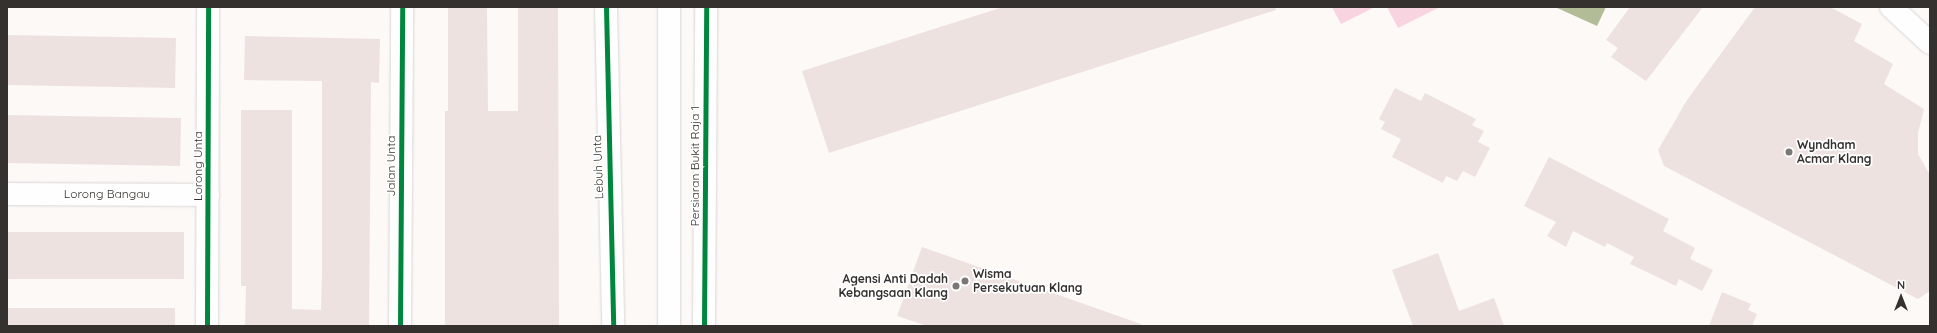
<!DOCTYPE html>
<style>
body{margin:0}
#map{position:relative;width:1937px;height:333px;overflow:hidden;background:#fcf9f7;font-family:Quicksand,sans-serif}
div>[style]{position:absolute}
[style*='--x']{left:calc(var(--x)*1px);top:calc(var(--y)*1px);width:calc(var(--w)*1px);rotate:calc(var(--a)*1deg)}
.green>*{inset:0;background:#f7d4df}
.water>*{inset:0;background:#b2bd97}
.building>*{inset:0;background:#eee2e0;transform-origin:0 0}
.roads{filter:drop-shadow(0 0 1px #d9d6d4) drop-shadow(0 0 1px #d9d6d4)}
.minor>*{height:22px;margin:-11px;padding:0 11px;transform-origin:11px;border-radius:11px;background:#fffefe}
.tertiary>*{height:22px;margin:-11px;padding:0 11px;transform-origin:11px;border-radius:11px;background:#fffefe}
.cycleway>*{height:5px;margin:-2.5px;padding:0 2.5px;transform-origin:2.5px;border-radius:2.5px;background:#00873e}
.dots>*{width:11px;height:11px;translate:-50% -50%;box-sizing:border-box;border:2px solid #fff;border-radius:50%}
span{translate:-50% -50%;white-space:nowrap;text-align:center;line-height:1.15;-webkit-text-stroke:3.5px #fff;paint-order:stroke}
.poi-label{font-size:12px;color:#34312e;font-weight:700}
.left{translate:0 -50%;text-align:left}
.right{translate:-100% -50%;text-align:right}
.street-label{font-size:12px;color:#34312e}
.frame{position:absolute;inset:0;border:8px solid #34312e;pointer-events:none}
.north{position:absolute;left:1881px;top:277px;width:40px;height:40px;-webkit-text-stroke:3px #fff;paint-order:stroke;rotate:0deg;font-size:11px;font-weight:700;line-height:16px;text-align:center;color:#34312e}
.north::after{content:'';display:block;margin:auto;width:14px;height:18px;background:#34312e;clip-path:polygon(50% 0,100% 100%,50% 72%,0 100%)}
</style>
<div id="map">
<div class="green">
<i style="clip-path:polygon(1332px 7px,1375px 7px,1341px 24px)"></i>
<i style="clip-path:polygon(1387px 7px,1440px 7px,1398px 28px)"></i>
</div>
<div class="water">
<i style="clip-path:polygon(1555px 7px,1606px 7px,1597px 26px)"></i>
</div>
<div class="building">
<i style="clip-path:polygon(448px 7px,487px 7px,488px 111px,518px 111px,518px 7px,558px 7px,559px 326px,445px 326px,445px 111px,448px 111px)"></i>
<i style="clip-path:polygon(1003px 7px,1275px 7px,1276px 10px,829px 153px,802px 71px)"></i>
<i style="clip-path:polygon(1630px 7px,1703px 7px,1646px 81px,1611px 57px,1618px 48px,1606px 40px)"></i>
<i style="clip-path:polygon(1755px 7px,1830px 7px,1862px 24px,1854px 41px,1893px 64px,1884px 84px,1924px 109px,1918px 133px,1918px 154px,1930px 175px,1930px 291px,1918px 299px,1664px 166px,1658px 150px,1687px 100px)"></i>
<i style="left:7px;top:35px;width:169px;height:50px;rotate:1deg"></i>
<i style="clip-path:polygon(245px 36px,380px 39px,379px 83px,371px 82px,369px 326px,245px 326px,246px 286px,241px 286px,241px 110px,292px 110px,292px 309px,321px 310px,322px 271px,322px 81px,244px 80px)"></i>
<i style="clip-path:polygon(1395px 88px,1421px 101px,1425px 93px,1476px 119px,1472px 125px,1484px 131px,1478px 142px,1490px 148px,1475px 177px,1463px 171px,1457px 181px,1446px 176px,1443px 183px,1392px 157px,1401px 139px,1381px 129px,1385px 122px,1379px 119px)"></i>
<i style="left:7px;top:115px;width:174px;height:48px;rotate:1deg"></i>
<i style="clip-path:polygon(1549px 157px,1669px 219px,1663px 231px,1695px 248px,1690px 259px,1713px 270px,1702px 291px,1679px 279px,1676px 286px,1630px 264px,1634px 257px,1607px 243px,1605px 247px,1573px 231px,1566px 247px,1547px 236px,1556px 222px,1524px 206px)"></i>
<i style="left:7px;top:232px;width:177px;height:47px"></i>
<i style="clip-path:polygon(922px 247px,1141px 324px,1141px 326px,927px 326px,897px 316px)"></i>
<i style="clip-path:polygon(1438px 253px,1459px 311px,1494px 298px,1504px 326px,1413px 326px,1392px 270px)"></i>
<i style="clip-path:polygon(1722px 292px,1751px 304px,1748px 310px,1757px 314px,1752px 326px,1709px 326px)"></i>
<i style="left:7px;top:308px;width:168px;height:18px"></i>
</div>
<div class="roads">
<div class="minor">
<i style="--x:606;--y:7;--w:319;--a:88.7"></i>
<i style="--x:7;--y:194;--w:201;--a:0.3"></i>
<i style="--x:207;--y:326;--w:319;--a:-89.8"></i>
<i style="--x:400;--y:326;--w:319;--a:-89.6"></i>
</div>
<div class="tertiary">
<i style="--x:669;--y:7;--w:319;--a:90"></i>
<i style="--x:1891;--y:7;--w:53;--a:42.7"></i>
<i style="--x:704;--y:326;--w:319;--a:-89.6"></i>
</div>
</div>
<div class="cycleway">
<i style="--x:606;--y:7;--w:319;--a:88.7"></i>
<i style="--x:207;--y:326;--w:319;--a:-89.8"></i>
<i style="--x:400;--y:326;--w:319;--a:-89.6"></i>
<i style="--x:704;--y:326;--w:319;--a:-89.6"></i>
</div>
<div class="dots">
<i style="left:1789px;top:152px;background:#7a7774"></i>
<i style="left:965px;top:281px;background:#7a7774"></i>
<i style="left:956px;top:286px;background:#7a7774"></i>
</div>
<div class="poi-label">
<span class="left" style="left:1797px;top:152px">Wyndham<br>Acmar Klang</span>
<span class="left" style="left:973px;top:281px">Wisma<br>Persekutuan Klang</span>
<span class="right" style="left:948px;top:286px">Agensi Anti Dadah<br>Kebangsaan Klang</span>
</div>
<div class="street-label">
<span style="left:198px;top:166px;rotate:-90deg">Lorong Unta</span>
<span style="left:391px;top:166px;rotate:-90deg">Jalan Unta</span>
<span style="left:695px;top:166px;rotate:-90deg">Persiaran Bukit Raja 1</span>
<span style="left:598px;top:167px;rotate:-92deg">Lebuh Unta</span>
<span style="left:107px;top:194px">Lorong Bangau</span>
</div>
<div class="frame"></div>
<div class="north">N</div>
</div>
